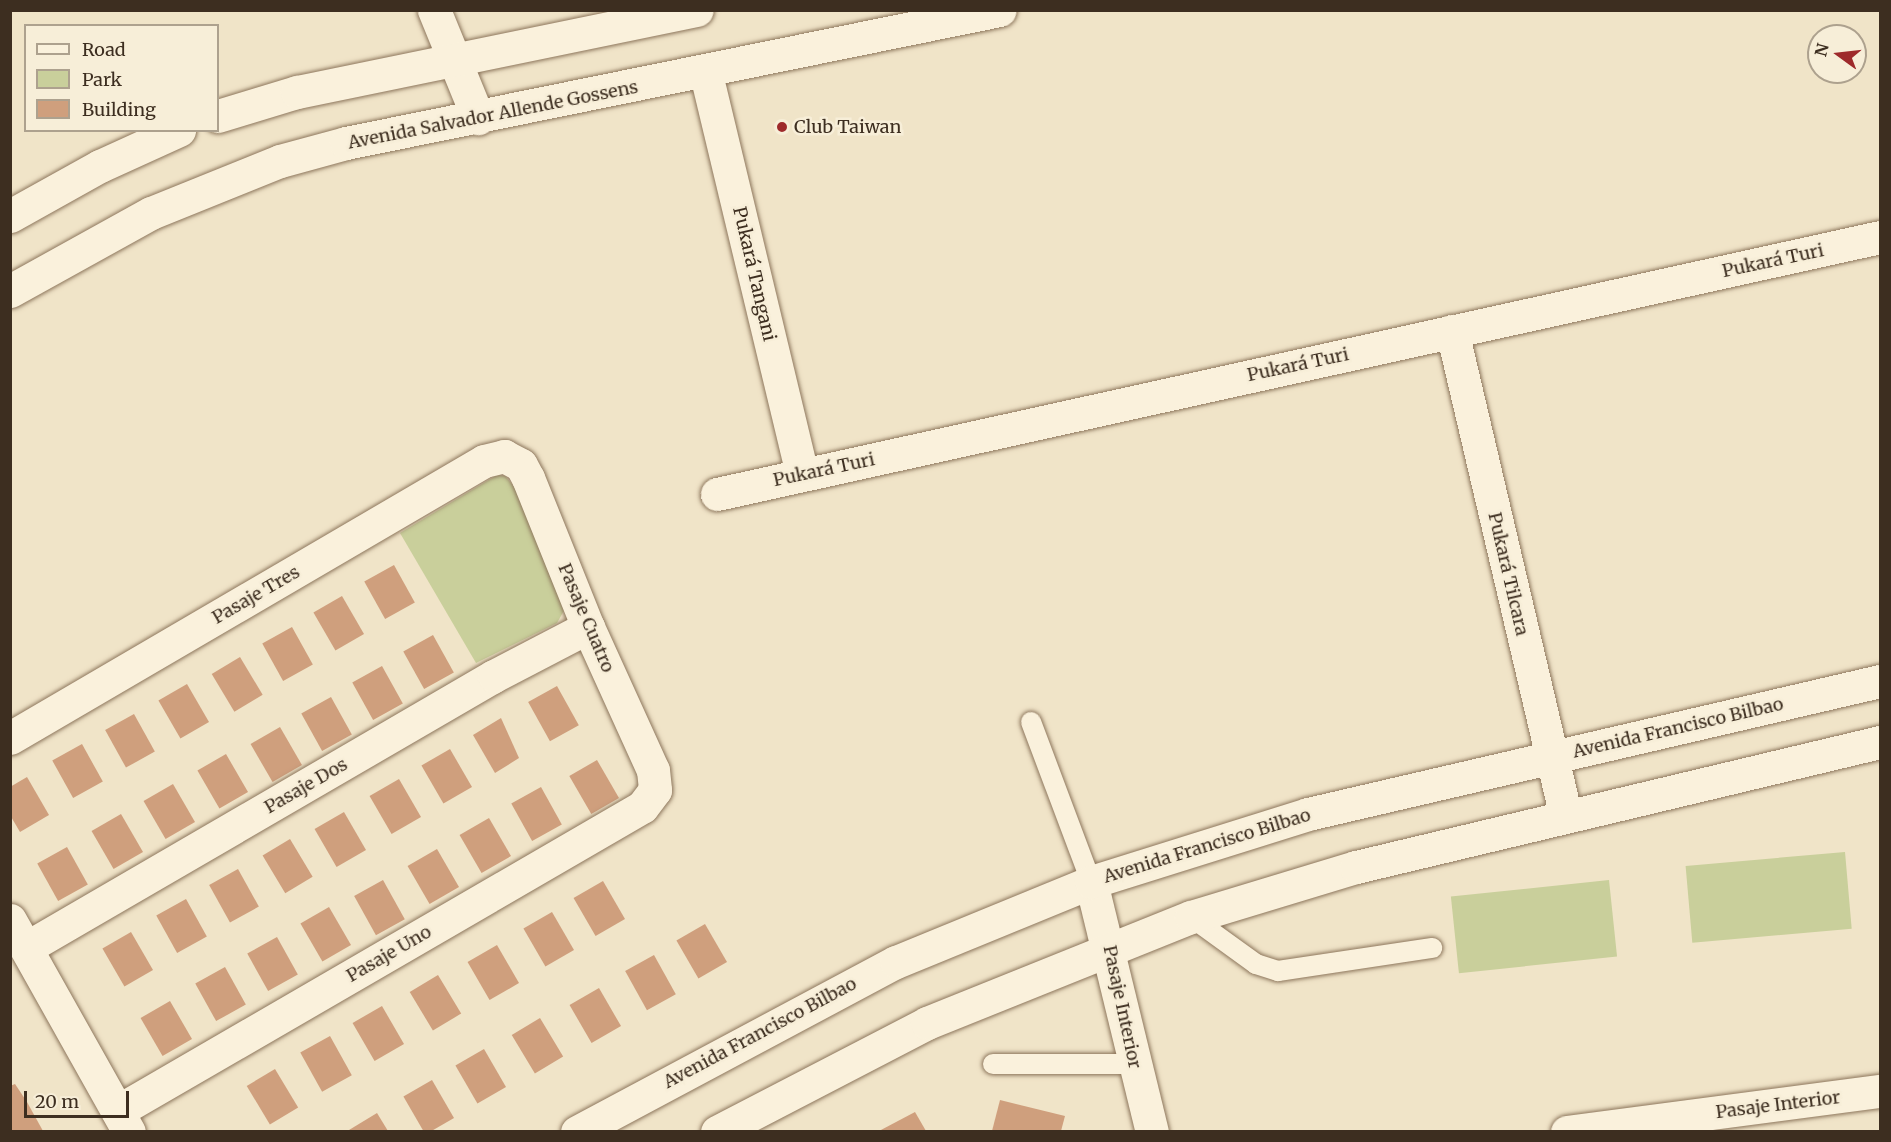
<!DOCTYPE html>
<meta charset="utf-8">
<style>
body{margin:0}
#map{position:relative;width:1891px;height:1142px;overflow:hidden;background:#f0e4c8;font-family:Merriweather,serif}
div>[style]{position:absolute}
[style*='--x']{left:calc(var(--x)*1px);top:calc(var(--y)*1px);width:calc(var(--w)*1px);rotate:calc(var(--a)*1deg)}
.green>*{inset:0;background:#c9cf9b;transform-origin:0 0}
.building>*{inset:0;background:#cf9f7d;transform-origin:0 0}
.roads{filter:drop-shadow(0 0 2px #8d765c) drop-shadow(0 0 2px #8d765c)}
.service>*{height:20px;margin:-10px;padding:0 10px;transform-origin:10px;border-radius:10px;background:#faf1dc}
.minor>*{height:33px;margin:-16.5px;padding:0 16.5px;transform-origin:16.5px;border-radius:16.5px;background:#faf1dc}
.tertiary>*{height:33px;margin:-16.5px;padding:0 16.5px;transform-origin:16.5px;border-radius:16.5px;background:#faf1dc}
.secondary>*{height:33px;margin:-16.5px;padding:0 16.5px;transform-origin:16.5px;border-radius:16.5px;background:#faf1dc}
.dots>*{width:16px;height:16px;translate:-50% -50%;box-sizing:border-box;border:3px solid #f7eed8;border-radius:50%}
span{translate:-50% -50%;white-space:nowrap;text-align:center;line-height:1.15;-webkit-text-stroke:5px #f7eed8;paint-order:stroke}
.street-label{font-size:18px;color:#3d2e20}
.poi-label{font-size:18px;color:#3d2e20}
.left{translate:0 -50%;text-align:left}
.frame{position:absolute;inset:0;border:12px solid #3d2e20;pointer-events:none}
.legend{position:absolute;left:24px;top:24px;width:195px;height:108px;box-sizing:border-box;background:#f7eed8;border:2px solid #ada18e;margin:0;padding:8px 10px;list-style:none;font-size:18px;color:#3d2e20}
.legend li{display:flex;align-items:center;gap:12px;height:30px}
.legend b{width:30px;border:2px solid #ada18e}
.north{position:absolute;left:1807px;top:24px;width:60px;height:60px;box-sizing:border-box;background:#f7eed8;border:2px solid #ada18e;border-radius:50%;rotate:285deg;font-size:16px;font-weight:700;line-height:24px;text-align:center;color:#3d2e20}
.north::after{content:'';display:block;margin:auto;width:21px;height:27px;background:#9e2a2b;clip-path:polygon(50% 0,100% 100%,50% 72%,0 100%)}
.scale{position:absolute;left:24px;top:1091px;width:105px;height:27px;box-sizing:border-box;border:3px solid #3d2e20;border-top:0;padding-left:8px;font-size:18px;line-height:21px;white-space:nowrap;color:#3d2e20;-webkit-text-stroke:4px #f7eed8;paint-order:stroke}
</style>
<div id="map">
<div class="green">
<i style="clip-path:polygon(497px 475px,505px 476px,517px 490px,566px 607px,557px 623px,476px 663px,400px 533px)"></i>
<i style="left:1845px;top:852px;width:77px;height:160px;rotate:85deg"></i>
<i style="left:1609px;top:880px;width:77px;height:159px;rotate:84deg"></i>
</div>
<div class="building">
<i style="left:394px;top:565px;width:43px;height:34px;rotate:61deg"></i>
<i style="left:342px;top:596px;width:44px;height:33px;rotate:60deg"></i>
<i style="left:292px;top:627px;width:43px;height:34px;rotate:61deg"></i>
<i style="left:433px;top:635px;width:43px;height:34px;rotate:61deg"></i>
<i style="left:240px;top:657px;width:44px;height:33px;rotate:59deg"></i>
<i style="left:382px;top:666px;width:43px;height:34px;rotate:61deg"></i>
<i style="left:187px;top:684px;width:44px;height:33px;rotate:60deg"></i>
<i style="left:557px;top:686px;width:45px;height:33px;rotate:61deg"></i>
<i style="left:331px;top:697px;width:43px;height:34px;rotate:61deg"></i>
<i style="left:134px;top:714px;width:43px;height:33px;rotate:61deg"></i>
<i style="clip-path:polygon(501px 718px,519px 758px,495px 773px,473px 735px)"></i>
<i style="left:280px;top:727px;width:44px;height:34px;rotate:60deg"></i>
<i style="left:82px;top:744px;width:43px;height:34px;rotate:61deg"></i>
<i style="left:450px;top:749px;width:44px;height:33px;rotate:60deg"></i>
<i style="left:226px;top:754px;width:44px;height:33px;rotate:60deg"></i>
<i style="left:597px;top:760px;width:44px;height:32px;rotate:60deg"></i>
<i style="clip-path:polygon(27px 777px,49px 815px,20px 832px,10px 815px,10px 787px)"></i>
<i style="left:399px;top:779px;width:44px;height:34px;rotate:60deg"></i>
<i style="left:173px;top:784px;width:44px;height:34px;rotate:60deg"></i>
<i style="left:541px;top:787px;width:43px;height:34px;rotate:61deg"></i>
<i style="left:344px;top:812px;width:44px;height:34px;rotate:60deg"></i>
<i style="left:121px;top:814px;width:44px;height:34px;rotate:60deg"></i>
<i style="left:489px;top:818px;width:44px;height:34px;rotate:60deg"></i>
<i style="left:290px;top:839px;width:44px;height:32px;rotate:59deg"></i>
<i style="left:67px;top:847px;width:43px;height:34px;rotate:61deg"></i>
<i style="left:437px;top:849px;width:44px;height:34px;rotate:60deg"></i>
<i style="left:238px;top:869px;width:43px;height:33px;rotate:61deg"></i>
<i style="left:383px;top:880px;width:45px;height:33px;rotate:61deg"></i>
<i style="left:603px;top:881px;width:44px;height:34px;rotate:60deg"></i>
<i style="left:186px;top:899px;width:43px;height:34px;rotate:61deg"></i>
<i style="left:329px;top:907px;width:44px;height:33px;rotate:60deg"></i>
<i style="left:552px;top:912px;width:44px;height:33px;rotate:60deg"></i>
<i style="left:705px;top:924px;width:44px;height:33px;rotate:60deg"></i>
<i style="left:131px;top:932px;width:44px;height:33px;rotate:60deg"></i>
<i style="left:277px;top:937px;width:43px;height:34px;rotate:61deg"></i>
<i style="left:497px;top:945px;width:44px;height:34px;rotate:60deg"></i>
<i style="left:654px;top:955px;width:45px;height:33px;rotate:61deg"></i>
<i style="left:225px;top:967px;width:43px;height:34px;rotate:61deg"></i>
<i style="left:438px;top:975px;width:45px;height:33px;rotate:59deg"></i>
<i style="left:599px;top:988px;width:44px;height:34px;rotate:60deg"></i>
<i style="left:170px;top:1001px;width:44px;height:34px;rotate:60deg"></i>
<i style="left:382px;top:1006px;width:44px;height:34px;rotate:60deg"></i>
<i style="left:540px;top:1018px;width:45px;height:33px;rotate:59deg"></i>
<i style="left:330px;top:1036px;width:45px;height:34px;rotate:61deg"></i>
<i style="left:484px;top:1049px;width:44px;height:33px;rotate:60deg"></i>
<i style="left:275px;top:1069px;width:45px;height:33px;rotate:59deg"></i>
<i style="left:432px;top:1080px;width:44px;height:33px;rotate:60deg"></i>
<i style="clip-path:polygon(15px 1084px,27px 1102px,43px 1131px,10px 1131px,10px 1086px)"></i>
<i style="clip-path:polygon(1000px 1100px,1065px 1116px,1061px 1131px,992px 1131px)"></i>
<i style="clip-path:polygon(915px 1112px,926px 1131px,879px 1131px)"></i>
<i style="clip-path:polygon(377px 1113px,388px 1131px,350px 1131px,349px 1130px)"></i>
</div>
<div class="roads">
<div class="service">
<i style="--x:1031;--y:722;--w:171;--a:69.4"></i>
<i style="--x:1191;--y:917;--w:80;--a:35.9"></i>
<i style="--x:1256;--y:964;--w:23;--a:18"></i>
<i style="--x:1278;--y:971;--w:156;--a:-8.5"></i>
<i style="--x:993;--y:1064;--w:141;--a:0"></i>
</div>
<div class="minor">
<i style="--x:434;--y:10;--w:117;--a:67.8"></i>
<i style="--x:706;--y:74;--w:412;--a:76.5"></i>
<i style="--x:1452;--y:331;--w:499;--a:76.8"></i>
<i style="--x:717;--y:494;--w:1191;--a:-12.46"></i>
<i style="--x:10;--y:738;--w:549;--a:-30.3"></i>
<i style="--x:484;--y:461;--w:21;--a:-14"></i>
<i style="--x:504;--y:456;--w:19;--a:28"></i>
<i style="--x:521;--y:465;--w:15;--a:62"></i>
<i style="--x:528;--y:478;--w:161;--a:68.1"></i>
<i style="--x:588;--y:627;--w:157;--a:65.6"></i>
<i style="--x:653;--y:770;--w:20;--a:84"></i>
<i style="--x:655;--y:790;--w:21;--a:127"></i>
<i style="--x:642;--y:807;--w:606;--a:149.88"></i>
<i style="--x:1091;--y:882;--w:257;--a:76.3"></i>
<i style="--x:10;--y:920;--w:243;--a:60.7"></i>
<i style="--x:26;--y:948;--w:541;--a:-30.17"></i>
<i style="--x:494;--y:676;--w:106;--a:-27.5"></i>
<i style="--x:1567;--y:1132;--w:316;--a:-7.5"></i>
</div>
<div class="tertiary">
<i style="--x:218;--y:116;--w:83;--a:-16.9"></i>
<i style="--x:297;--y:92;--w:408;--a:-11.6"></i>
<i style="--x:10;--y:216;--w:103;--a:-29.1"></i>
<i style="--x:100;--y:166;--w:87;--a:-24.5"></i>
<i style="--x:10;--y:291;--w:161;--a:-29"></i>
<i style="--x:151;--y:213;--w:139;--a:-22"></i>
<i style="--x:280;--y:161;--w:68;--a:-15.3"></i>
<i style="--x:346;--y:143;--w:667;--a:-11.5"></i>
</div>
<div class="secondary">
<i style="--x:577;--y:1132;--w:361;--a:-28.1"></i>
<i style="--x:896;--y:962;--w:211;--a:-22.3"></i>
<i style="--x:1091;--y:882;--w:227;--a:-17.4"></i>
<i style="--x:1308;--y:814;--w:587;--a:-13.09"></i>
<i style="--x:717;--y:1132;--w:237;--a:-27.4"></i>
<i style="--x:927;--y:1023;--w:284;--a:-21.9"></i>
<i style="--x:1191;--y:917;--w:172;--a:-16.9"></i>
<i style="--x:1356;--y:867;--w:539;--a:-13.42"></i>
</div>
</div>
<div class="dots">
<i style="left:782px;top:127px;background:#9e2a2b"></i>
</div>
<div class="street-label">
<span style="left:493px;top:115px;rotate:-11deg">Avenida Salvador Allende Gossens</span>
<span style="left:1773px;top:261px;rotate:-12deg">Pukará Turi</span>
<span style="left:754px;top:274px;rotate:77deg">Pukará Tangani</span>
<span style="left:1298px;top:365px;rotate:-12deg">Pukará Turi</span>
<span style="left:824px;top:470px;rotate:-12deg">Pukará Turi</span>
<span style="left:1508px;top:574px;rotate:77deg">Pukará Tilcara</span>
<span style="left:256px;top:595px;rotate:-30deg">Pasaje Tres</span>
<span style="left:586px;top:618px;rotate:67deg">Pasaje Cuatro</span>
<span style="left:1678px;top:728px;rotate:-13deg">Avenida Francisco Bilbao</span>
<span style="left:306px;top:786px;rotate:-30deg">Pasaje Dos</span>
<span style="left:1207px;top:846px;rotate:-17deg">Avenida Francisco Bilbao</span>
<span style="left:389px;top:954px;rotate:-30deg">Pasaje Uno</span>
<span style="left:1122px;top:1007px;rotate:78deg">Pasaje Interior</span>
<span style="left:760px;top:1033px;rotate:-28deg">Avenida Francisco Bilbao</span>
<span style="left:1778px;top:1105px;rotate:-7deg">Pasaje Interior</span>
</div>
<div class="poi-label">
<span class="left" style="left:794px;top:127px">Club Taiwan</span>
</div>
<div class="frame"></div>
<ul class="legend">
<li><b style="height:8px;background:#faf1dc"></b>Road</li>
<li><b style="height:16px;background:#c9cf9b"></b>Park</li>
<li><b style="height:16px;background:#cf9f7d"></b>Building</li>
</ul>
<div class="north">N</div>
<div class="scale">20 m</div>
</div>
